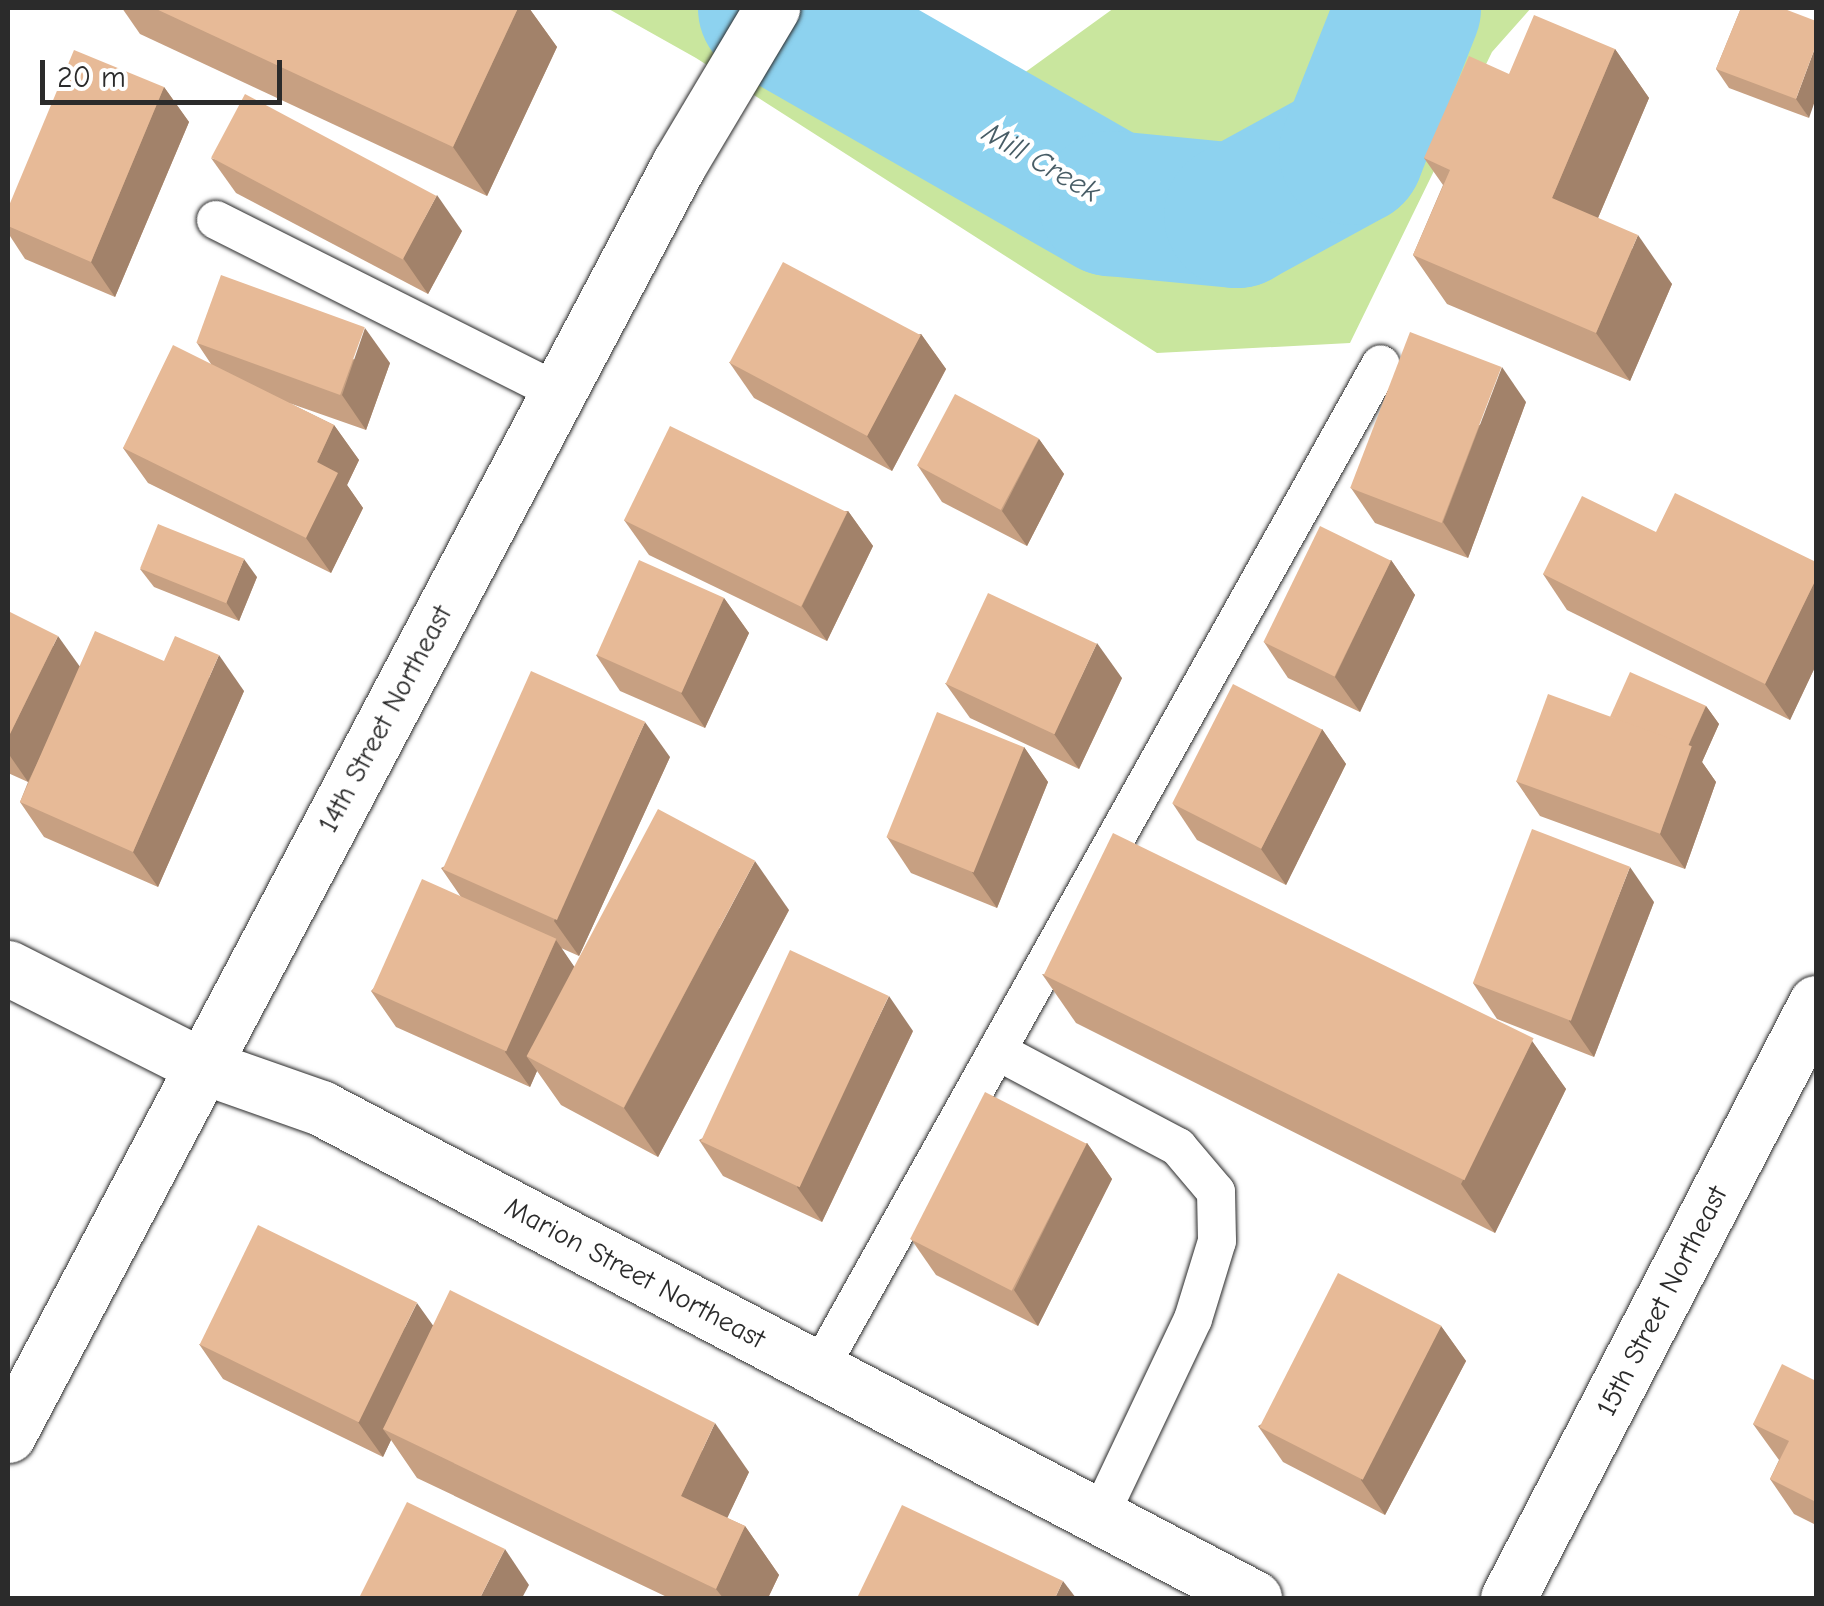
<!DOCTYPE html>
<style>
body{margin:0}
#map{position:relative;width:1824px;height:1606px;overflow:hidden;background:#fff;font-family:"Comic Neue",sans-serif}
div>[style]{position:absolute}
[style*='--x']{left:calc(var(--x)*1px);top:calc(var(--y)*1px);width:calc(var(--w)*1px);rotate:calc(var(--a)*1deg)}
.green>*{inset:0;background:#c9e69e}
.river>*{height:145px;margin:-72.5px;padding:0 72.5px;transform-origin:72.5px;border-radius:72.5px;background:#8dd2ef}
.roads{filter:drop-shadow(0 0 2px #2b2b2b) drop-shadow(0 0 2px #2b2b2b)}
.service>*{height:38px;margin:-19px;padding:0 19px;transform-origin:19px;border-radius:19px;background:#fff}
.minor>*{height:55px;margin:-27.5px;padding:0 27.5px;transform-origin:27.5px;border-radius:27.5px;background:#fff}
.tertiary>*{height:55px;margin:-27.5px;padding:0 27.5px;transform-origin:27.5px;border-radius:27.5px;background:#fff}
.wall>*{inset:0;background:#c7a082}
.shaded-wall>*{inset:0;background:#a2826a}
.building>*{inset:0;background:#e7ba97;transform-origin:0 0}
span{translate:-50% -50%;white-space:nowrap;text-align:center;line-height:1.15;-webkit-text-stroke:9px #fff;paint-order:stroke}
.street-label{font-size:28px;color:#2b2b2b}
.water-label{font-size:30px;color:#485d66;font-style:italic}
.frame{position:absolute;inset:0;border:10px solid #2b2b2b;pointer-events:none}
.scale{position:absolute;left:40px;top:60px;width:242px;height:45px;box-sizing:border-box;border:5px solid #2b2b2b;border-top:0;padding-left:12px;font-size:30px;line-height:35px;white-space:nowrap;color:#2b2b2b;-webkit-text-stroke:8px #fff;paint-order:stroke}
</style>
<div id="map">
<div class="green">
<i style="clip-path:polygon(607px 8px,911px 8px,1020px 76px,1114px 8px,1531px 8px,1492px 52px,1350px 343px,1157px 353px,696px 58px)"></i>
</div>
<div class="river">
<i style="--x:770;--y:8;--w:393;--a:29.8"></i>
<i style="--x:1111;--y:203;--w:126;--a:5.5"></i>
<i style="--x:1236;--y:215;--w:131;--a:-28.7"></i>
<i style="--x:1351;--y:152;--w:155;--a:-68.4"></i>
</div>
<div class="roads">
<div class="service">
<i style="--x:216;--y:220;--w:383;--a:26.7"></i>
<i style="--x:997;--y:1051;--w:205;--a:27.9"></i>
<i style="--x:1178;--y:1147;--w:59;--a:49.8"></i>
<i style="--x:1216;--y:1192;--w:49;--a:88.8"></i>
<i style="--x:1217;--y:1241;--w:82;--a:107.1"></i>
<i style="--x:1193;--y:1319;--w:219;--a:115.4"></i>
<i style="--x:819;--y:1369;--w:1151;--a:-60.79"></i>
</div>
<div class="minor">
<i style="--x:8;--y:968;--w:217;--a:26.8"></i>
<i style="--x:202;--y:1066;--w:126;--a:19.4"></i>
<i style="--x:321;--y:1108;--w:1054;--a:27.71"></i>
<i style="--x:1508;--y:1598;--w:670;--a:-62.63"></i>
</div>
<div class="tertiary">
<i style="--x:8;--y:1435;--w:1437;--a:-62.17"></i>
<i style="--x:679;--y:164;--w:182;--a:-59.2"></i>
</div>
</div>
<div class="wall">
<i style="clip-path:polygon(122px 8px,529px 8px,557px 47px,487px 196px,140px 34px)"></i>
<i style="clip-path:polygon(1741px 8px,1809px 118px,1729px 88px,1716px 69px)"></i>
<i style="clip-path:polygon(1615px 49px,1649px 98px,1598px 218px,1672px 284px,1630px 381px,1447px 304px,1413px 255px,1443px 185px,1424px 158px,1509px 74px)"></i>
<i style="clip-path:polygon(164px 87px,189px 122px,115px 297px,25px 259px,8px 233px,8px 208px)"></i>
<i style="clip-path:polygon(211px 158px,462px 231px,428px 294px,236px 193px)"></i>
<i style="clip-path:polygon(921px 334px,946px 369px,892px 471px,754px 398px,729px 362px)"></i>
<i style="clip-path:polygon(197px 343px,390px 363px,366px 430px,289px 403px,334px 425px,359px 460px,347px 485px,363px 508px,331px 573px,148px 483px,123px 448px,211px 364px)"></i>
<i style="clip-path:polygon(1526px 402px,1468px 558px,1375px 523px,1351px 488px)"></i>
<i style="clip-path:polygon(1039px 439px,1064px 474px,1027px 546px,942px 502px,918px 466px)"></i>
<i style="clip-path:polygon(848px 511px,873px 546px,827px 641px,649px 555px,624px 520px)"></i>
<i style="clip-path:polygon(1656px 532px,1816px 562px,1816px 665px,1790px 720px,1567px 610px,1543px 574px)"></i>
<i style="clip-path:polygon(1391px 560px,1415px 595px,1360px 712px,1288px 678px,1264px 642px)"></i>
<i style="clip-path:polygon(140px 569px,257px 577px,239px 621px,154px 587px)"></i>
<i style="clip-path:polygon(724px 598px,749px 633px,705px 728px,620px 691px,596px 655px)"></i>
<i style="clip-path:polygon(8px 611px,79px 666px,164px 661px,244px 691px,158px 887px,44px 837px,20px 802px,28px 782px,8px 773px)"></i>
<i style="clip-path:polygon(1122px 678px,1079px 769px,970px 718px,945px 683px)"></i>
<i style="clip-path:polygon(1706px 706px,1719px 724px,1702px 762px,1716px 782px,1685px 869px,1540px 816px,1516px 781px)"></i>
<i style="clip-path:polygon(1322px 729px,1346px 764px,1286px 885px,1197px 840px,1173px 804px)"></i>
<i style="clip-path:polygon(1024px 747px,1048px 782px,997px 908px,911px 873px,887px 837px)"></i>
<i style="clip-path:polygon(670px 757px,579px 956px,561px 948px,574px 967px,789px 910px,658px 1157px,561px 1105px,537px 1071px,530px 1087px,396px 1027px,371px 991px,461px 897px,441px 868px)"></i>
<i style="clip-path:polygon(1654px 902px,1594px 1057px,1497px 1019px,1473px 983px)"></i>
<i style="clip-path:polygon(1042px 974px,1532px 1041px,1566px 1089px,1495px 1233px,1076px 1023px)"></i>
<i style="clip-path:polygon(913px 1031px,822px 1222px,723px 1176px,699px 1140px)"></i>
<i style="clip-path:polygon(1087px 1143px,1112px 1179px,1038px 1326px,936px 1275px,911px 1239px)"></i>
<i style="clip-path:polygon(433px 1325px,749px 1472px,727px 1518px,745px 1526px,779px 1575px,768px 1598px,669px 1598px,417px 1478px,391px 1440px,383px 1457px,223px 1379px,199px 1344px)"></i>
<i style="clip-path:polygon(1441px 1326px,1466px 1361px,1385px 1515px,1283px 1462px,1258px 1426px)"></i>
<i style="clip-path:polygon(1816px 1381px,1816px 1525px,1794px 1514px,1770px 1479px,1779px 1460px,1753px 1424px)"></i>
</div>
<div class="shaded-wall">
<i style="clip-path:polygon(518px 8px,529px 8px,557px 47px,487px 196px,453px 147px)"></i>
<i style="clip-path:polygon(1816px 45px,1816px 98px,1809px 118px,1796px 99px)"></i>
<i style="clip-path:polygon(1615px 49px,1649px 98px,1586px 246px,1552px 198px)"></i>
<i style="clip-path:polygon(164px 87px,189px 122px,115px 297px,91px 262px)"></i>
<i style="clip-path:polygon(437px 195px,462px 231px,428px 294px,403px 258px)"></i>
<i style="clip-path:polygon(1638px 235px,1672px 284px,1630px 381px,1596px 333px)"></i>
<i style="clip-path:polygon(365px 328px,390px 363px,366px 430px,342px 395px)"></i>
<i style="clip-path:polygon(921px 334px,946px 369px,892px 471px,867px 436px)"></i>
<i style="clip-path:polygon(1502px 367px,1526px 402px,1468px 558px,1443px 522px)"></i>
<i style="clip-path:polygon(334px 425px,359px 460px,347px 485px,363px 508px,331px 573px,306px 538px,317px 462px)"></i>
<i style="clip-path:polygon(1039px 439px,1064px 474px,1027px 546px,1002px 511px)"></i>
<i style="clip-path:polygon(848px 511px,873px 546px,827px 641px,802px 606px)"></i>
<i style="clip-path:polygon(244px 559px,257px 577px,239px 621px,226px 602px)"></i>
<i style="clip-path:polygon(1391px 560px,1415px 595px,1360px 712px,1335px 677px)"></i>
<i style="clip-path:polygon(1816px 579px,1816px 665px,1790px 720px,1765px 684px)"></i>
<i style="clip-path:polygon(724px 598px,749px 633px,705px 728px,681px 693px)"></i>
<i style="clip-path:polygon(58px 636px,83px 671px,28px 782px,8px 753px,8px 738px)"></i>
<i style="clip-path:polygon(1097px 643px,1122px 678px,1079px 769px,1054px 734px)"></i>
<i style="clip-path:polygon(219px 655px,244px 691px,158px 887px,133px 852px)"></i>
<i style="clip-path:polygon(1706px 706px,1719px 724px,1702px 762px,1716px 782px,1685px 869px,1660px 834px,1686px 751px)"></i>
<i style="clip-path:polygon(645px 722px,670px 757px,579px 956px,554px 921px)"></i>
<i style="clip-path:polygon(1322px 729px,1346px 764px,1286px 885px,1261px 849px)"></i>
<i style="clip-path:polygon(1024px 747px,1048px 782px,997px 908px,972px 872px)"></i>
<i style="clip-path:polygon(755px 861px,789px 910px,658px 1157px,624px 1108px)"></i>
<i style="clip-path:polygon(1630px 867px,1654px 902px,1594px 1057px,1569px 1021px)"></i>
<i style="clip-path:polygon(556px 940px,580px 975px,527px 1057px,537px 1071px,530px 1087px,505px 1052px)"></i>
<i style="clip-path:polygon(889px 996px,913px 1031px,822px 1222px,797px 1187px)"></i>
<i style="clip-path:polygon(1532px 1041px,1566px 1089px,1495px 1233px,1461px 1184px)"></i>
<i style="clip-path:polygon(1087px 1143px,1112px 1179px,1038px 1326px,1014px 1290px)"></i>
<i style="clip-path:polygon(417px 1303px,442px 1338px,383px 1429px,391px 1440px,383px 1457px,358px 1422px)"></i>
<i style="clip-path:polygon(1441px 1326px,1466px 1361px,1385px 1515px,1361px 1480px)"></i>
<i style="clip-path:polygon(715px 1423px,749px 1472px,715px 1544px,681px 1496px)"></i>
<i style="clip-path:polygon(745px 1526px,779px 1575px,768px 1598px,723px 1598px,716px 1589px)"></i>
<i style="clip-path:polygon(505px 1549px,529px 1585px,522px 1598px,480px 1598px)"></i>
<i style="clip-path:polygon(1063px 1581px,1076px 1598px,1055px 1598px)"></i>
</div>
<div class="building">
<i style="clip-path:polygon(154px 8px,518px 8px,453px 147px)"></i>
<i style="clip-path:polygon(1741px 8px,1782px 8px,1816px 21px,1816px 45px,1796px 99px,1716px 69px)"></i>
<i style="clip-path:polygon(1534px 15px,1615px 49px,1552px 198px,1638px 235px,1596px 333px,1413px 255px,1450px 170px,1424px 158px,1469px 56px,1509px 74px)"></i>
<i style="clip-path:polygon(74px 50px,164px 87px,91px 262px,8px 226px,8px 208px)"></i>
<i style="left:245px;top:94px;width:217px;height:72px;rotate:28deg"></i>
<i style="left:783px;top:262px;width:156px;height:114px;rotate:28deg"></i>
<i style="left:221px;top:275px;width:153px;height:72px;rotate:20deg"></i>
<i style="left:1410px;top:332px;width:98px;height:167px;rotate:21deg"></i>
<i style="clip-path:polygon(173px 345px,334px 425px,317px 462px,338px 473px,306px 538px,123px 448px)"></i>
<i style="left:955px;top:394px;width:95px;height:81px;rotate:28deg"></i>
<i style="left:670px;top:426px;width:197px;height:105px;rotate:26deg"></i>
<i style="clip-path:polygon(1675px 493px,1816px 562px,1816px 579px,1765px 684px,1543px 574px,1582px 496px,1656px 532px)"></i>
<i style="left:158px;top:524px;width:93px;height:48px;rotate:22deg"></i>
<i style="left:1320px;top:526px;width:79px;height:129px;rotate:26deg"></i>
<i style="left:639px;top:560px;width:93px;height:104px;rotate:24deg"></i>
<i style="left:988px;top:593px;width:120px;height:100px;rotate:25deg"></i>
<i style="clip-path:polygon(8px 611px,58px 636px,8px 738px)"></i>
<i style="clip-path:polygon(95px 631px,164px 661px,175px 636px,219px 655px,133px 852px,20px 802px)"></i>
<i style="left:531px;top:671px;width:125px;height:217px;rotate:24deg"></i>
<i style="left:1630px;top:672px;width:83px;height:49px;rotate:24deg"></i>
<i style="left:1233px;top:684px;width:100px;height:134px;rotate:27deg"></i>
<i style="left:1548px;top:694px;width:153px;height:93px;rotate:20deg"></i>
<i style="left:937px;top:712px;width:94px;height:135px;rotate:22deg"></i>
<i style="left:658px;top:809px;width:110px;height:280px;rotate:28deg"></i>
<i style="left:1532px;top:829px;width:105px;height:165px;rotate:21deg"></i>
<i style="left:1113px;top:833px;width:468px;height:158px;rotate:26deg"></i>
<i style="left:422px;top:879px;width:147px;height:123px;rotate:24deg"></i>
<i style="left:790px;top:950px;width:109px;height:211px;rotate:25deg"></i>
<i style="left:985px;top:1092px;width:114px;height:165px;rotate:27deg"></i>
<i style="left:258px;top:1225px;width:177px;height:133px;rotate:26deg"></i>
<i style="left:1338px;top:1273px;width:116px;height:173px;rotate:27deg"></i>
<i style="clip-path:polygon(450px 1290px,715px 1423px,681px 1496px,745px 1526px,716px 1589px,383px 1429px)"></i>
<i style="clip-path:polygon(1782px 1364px,1816px 1381px,1816px 1502px,1770px 1479px,1789px 1441px,1753px 1424px)"></i>
<i style="clip-path:polygon(407px 1502px,505px 1549px,480px 1598px,359px 1598px)"></i>
<i style="clip-path:polygon(902px 1505px,1063px 1581px,1055px 1598px,857px 1598px)"></i>
</div>
<div class="street-label">
<span style="left:385px;top:719px;rotate:-62deg">14th Street Northeast</span>
<span style="left:635px;top:1273px;rotate:28deg">Marion Street Northeast</span>
<span style="left:1662px;top:1301px;rotate:-63deg">15th Street Northeast</span>
</div>
<div class="water-label">
<span style="left:1041px;top:163px;rotate:30deg">Mill Creek</span>
</div>
<div class="frame"></div>
<div class="scale">20 m</div>
</div>
